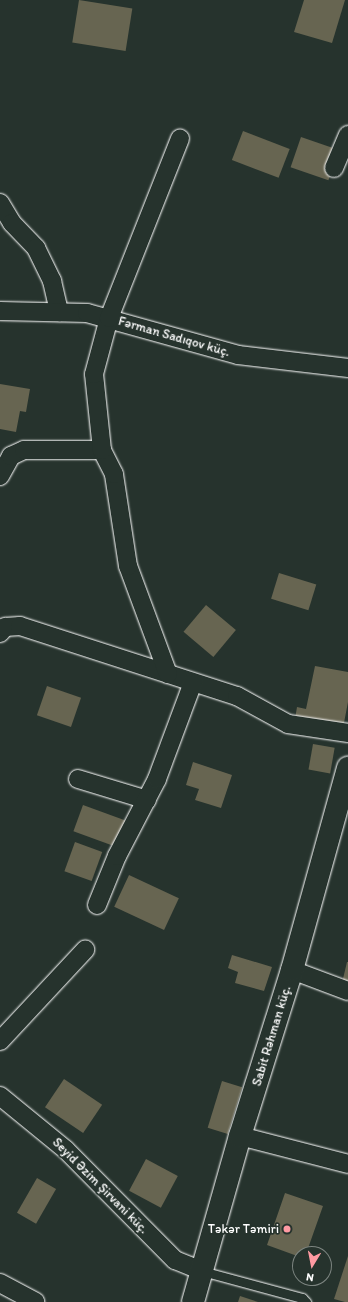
<!DOCTYPE html>
<meta charset="utf-8">
<style>
body{margin:0}
#map{position:relative;width:348px;height:1302px;overflow:hidden;background:#26332d;font-family:Itim,sans-serif}
div>[style]{position:absolute}
[style*='--x']{left:calc(var(--x)*1px);top:calc(var(--y)*1px);width:calc(var(--w)*1px);rotate:calc(var(--a)*1deg)}
.building>*{inset:0;background:#676551;transform-origin:0 0}
.roads{filter:drop-shadow(0 0 1px #fff) drop-shadow(0 0 1px #fff)}
.lane>*{height:9px;margin:-4.5px;padding:0 4.5px;transform-origin:4.5px;border-radius:4.5px;background:#26332d}
.street>*{height:18px;margin:-9px;padding:0 9px;transform-origin:9px;border-radius:9px;background:#26332d}
.secondary>*{height:22px;margin:-11px;padding:0 11px;transform-origin:11px;border-radius:11px;background:#26332d}
.dots>*{width:11px;height:11px;translate:-50% -50%;box-sizing:border-box;border:2px solid #26332d;border-radius:50%}
span{translate:-50% -50%;white-space:nowrap;text-align:center;line-height:1.15;-webkit-text-stroke:3.5px #26332d;paint-order:stroke}
.street-label{font-size:13px;color:#fff}
.poi-label{font-size:13px;color:#fff}
.right{translate:-100% -50%;text-align:right}
.north{position:absolute;left:292px;top:1246px;width:40px;height:40px;box-sizing:border-box;background:#26332d;border:1px solid #7d8581;border-radius:50%;rotate:190deg;font-size:11px;font-weight:700;line-height:16px;text-align:center;color:#fff}
.north::after{content:'';display:block;margin:auto;width:14px;height:18px;background:#ff9aa2;clip-path:polygon(50% 0,100% 100%,50% 72%,0 100%)}
</style>
<div id="map">
<div class="building">
<i style="left:79px;top:0;width:54px;height:43px;rotate:9deg"></i>
<i style="clip-path:polygon(304px 0,345px 0,332px 43px,294px 32px)"></i>
<i style="left:243px;top:131px;width:50px;height:31px;rotate:21deg"></i>
<i style="left:301px;top:137px;width:40px;height:32px;rotate:19deg"></i>
<i style="clip-path:polygon(0 384px,30px 389px,26px 412px,20px 411px,16px 432px,0 429px)"></i>
<i style="left:279px;top:573px;width:39px;height:27px;rotate:17deg"></i>
<i style="left:206px;top:605px;width:39px;height:35px;rotate:40deg"></i>
<i style="clip-path:polygon(315px 666px,348px 672px,348px 702px,343px 728px,295px 719px,297px 707px,306px 709px)"></i>
<i style="left:47px;top:686px;width:36px;height:31px;rotate:19deg"></i>
<i style="left:313px;top:744px;width:22px;height:26px;rotate:10deg"></i>
<i style="clip-path:polygon(193px 762px,232px 775px,221px 808px,195px 800px,199px 789px,186px 785px)"></i>
<i style="left:83px;top:805px;width:51px;height:28px;rotate:20deg"></i>
<i style="left:75px;top:842px;width:29px;height:31px;rotate:20deg"></i>
<i style="left:129px;top:875px;width:55px;height:35px;rotate:25deg"></i>
<i style="clip-path:polygon(232px 955px,272px 967px,264px 991px,235px 983px,238px 972px,228px 968px)"></i>
<i style="clip-path:polygon(347px 962px,348px 962px,348px 984px,342px 983px)"></i>
<i style="left:64px;top:1079px;width:46px;height:34px;rotate:34deg"></i>
<i style="left:222px;top:1081px;width:21px;height:49px;rotate:17deg"></i>
<i style="left:146px;top:1159px;width:36px;height:36px;rotate:28deg"></i>
<i style="left:37px;top:1178px;width:22px;height:40px;rotate:30deg"></i>
<i style="clip-path:polygon(285px 1193px,323px 1206px,306px 1254px,300px 1254px,300px 1257px,267px 1245px)"></i>
<i style="clip-path:polygon(348px 1256px,348px 1302px,345px 1302px,334px 1299px)"></i>
<i style="clip-path:polygon(240px 1296px,258px 1302px,238px 1302px)"></i>
</div>
<div class="roads">
<div class="lane">
<i style="--x:202;--y:1271;--w:104;--a:15.1"></i>
<i style="--x:302;--y:1298;--w:6;--a:45"></i>
</div>
<div class="street">
<i style="--x:334;--y:168;--w:36;--a:-67"></i>
<i style="--x:0;--y:203;--w:23;--a:59"></i>
<i style="--x:12;--y:223;--w:35;--a:46"></i>
<i style="--x:36;--y:248;--w:37;--a:64"></i>
<i style="--x:52;--y:281;--w:32;--a:77"></i>
<i style="--x:0;--y:311;--w:87;--a:1.3"></i>
<i style="--x:87;--y:313;--w:157;--a:15.5"></i>
<i style="--x:238;--y:355;--w:111;--a:6.7"></i>
<i style="--x:0;--y:476;--w:23;--a:-61"></i>
<i style="--x:11;--y:456;--w:14;--a:-25"></i>
<i style="--x:24;--y:450;--w:78;--a:0"></i>
<i style="--x:0;--y:633;--w:8;--a:-50"></i>
<i style="--x:5;--y:627;--w:15;--a:-4"></i>
<i style="--x:20;--y:626;--w:228;--a:17.9"></i>
<i style="--x:237;--y:696;--w:58;--a:28.8"></i>
<i style="--x:288;--y:724;--w:61;--a:8.5"></i>
<i style="--x:168;--y:674;--w:115;--a:-110.3"></i>
<i style="--x:128;--y:566;--w:93;--a:-98.7"></i>
<i style="--x:114;--y:474;--w:27;--a:-117"></i>
<i style="--x:102;--y:450;--w:76;--a:-96"></i>
<i style="--x:94;--y:374;--w:58;--a:-75"></i>
<i style="--x:109;--y:318;--w:193;--a:-68.4"></i>
<i style="--x:78;--y:779;--w:72;--a:16.9"></i>
<i style="--x:97;--y:905;--w:53;--a:-67.8"></i>
<i style="--x:117;--y:856;--w:87;--a:-62.5"></i>
<i style="--x:157;--y:779;--w:103;--a:-69.6"></i>
<i style="--x:292;--y:970;--w:60;--a:20.6"></i>
<i style="--x:0;--y:1041;--w:125;--a:-47"></i>
<i style="--x:0;--y:1096;--w:85;--a:39.3"></i>
<i style="--x:66;--y:1150;--w:155;--a:45.3"></i>
<i style="--x:175;--y:1260;--w:29;--a:22"></i>
<i style="--x:240;--y:1136;--w:112;--a:14.5"></i>
<i style="--x:0;--y:1283;--w:40;--a:28"></i>
</div>
<div class="secondary">
<i style="--x:193;--y:1302;--w:173;--a:-74.2"></i>
<i style="--x:240;--y:1136;--w:174;--a:-72.6"></i>
<i style="--x:292;--y:970;--w:210;--a:-74.5"></i>
</div>
</div>
<div class="dots">
<i style="left:287px;top:1229px;background:#ff9aa2"></i>
</div>
<div class="street-label">
<span style="left:174px;top:337px;rotate:16deg">Fərman Sadıqov küç.</span>
<span style="left:272px;top:1036px;rotate:-73deg">Sabit Rəhman küç.</span>
<span style="left:100px;top:1186px;rotate:45deg">Seyid Əzim Şirvani küç.</span>
</div>
<div class="poi-label">
<span class="right" style="left:279px;top:1229px">Təkər Təmiri</span>
</div>
<div class="north">N</div>
</div>
